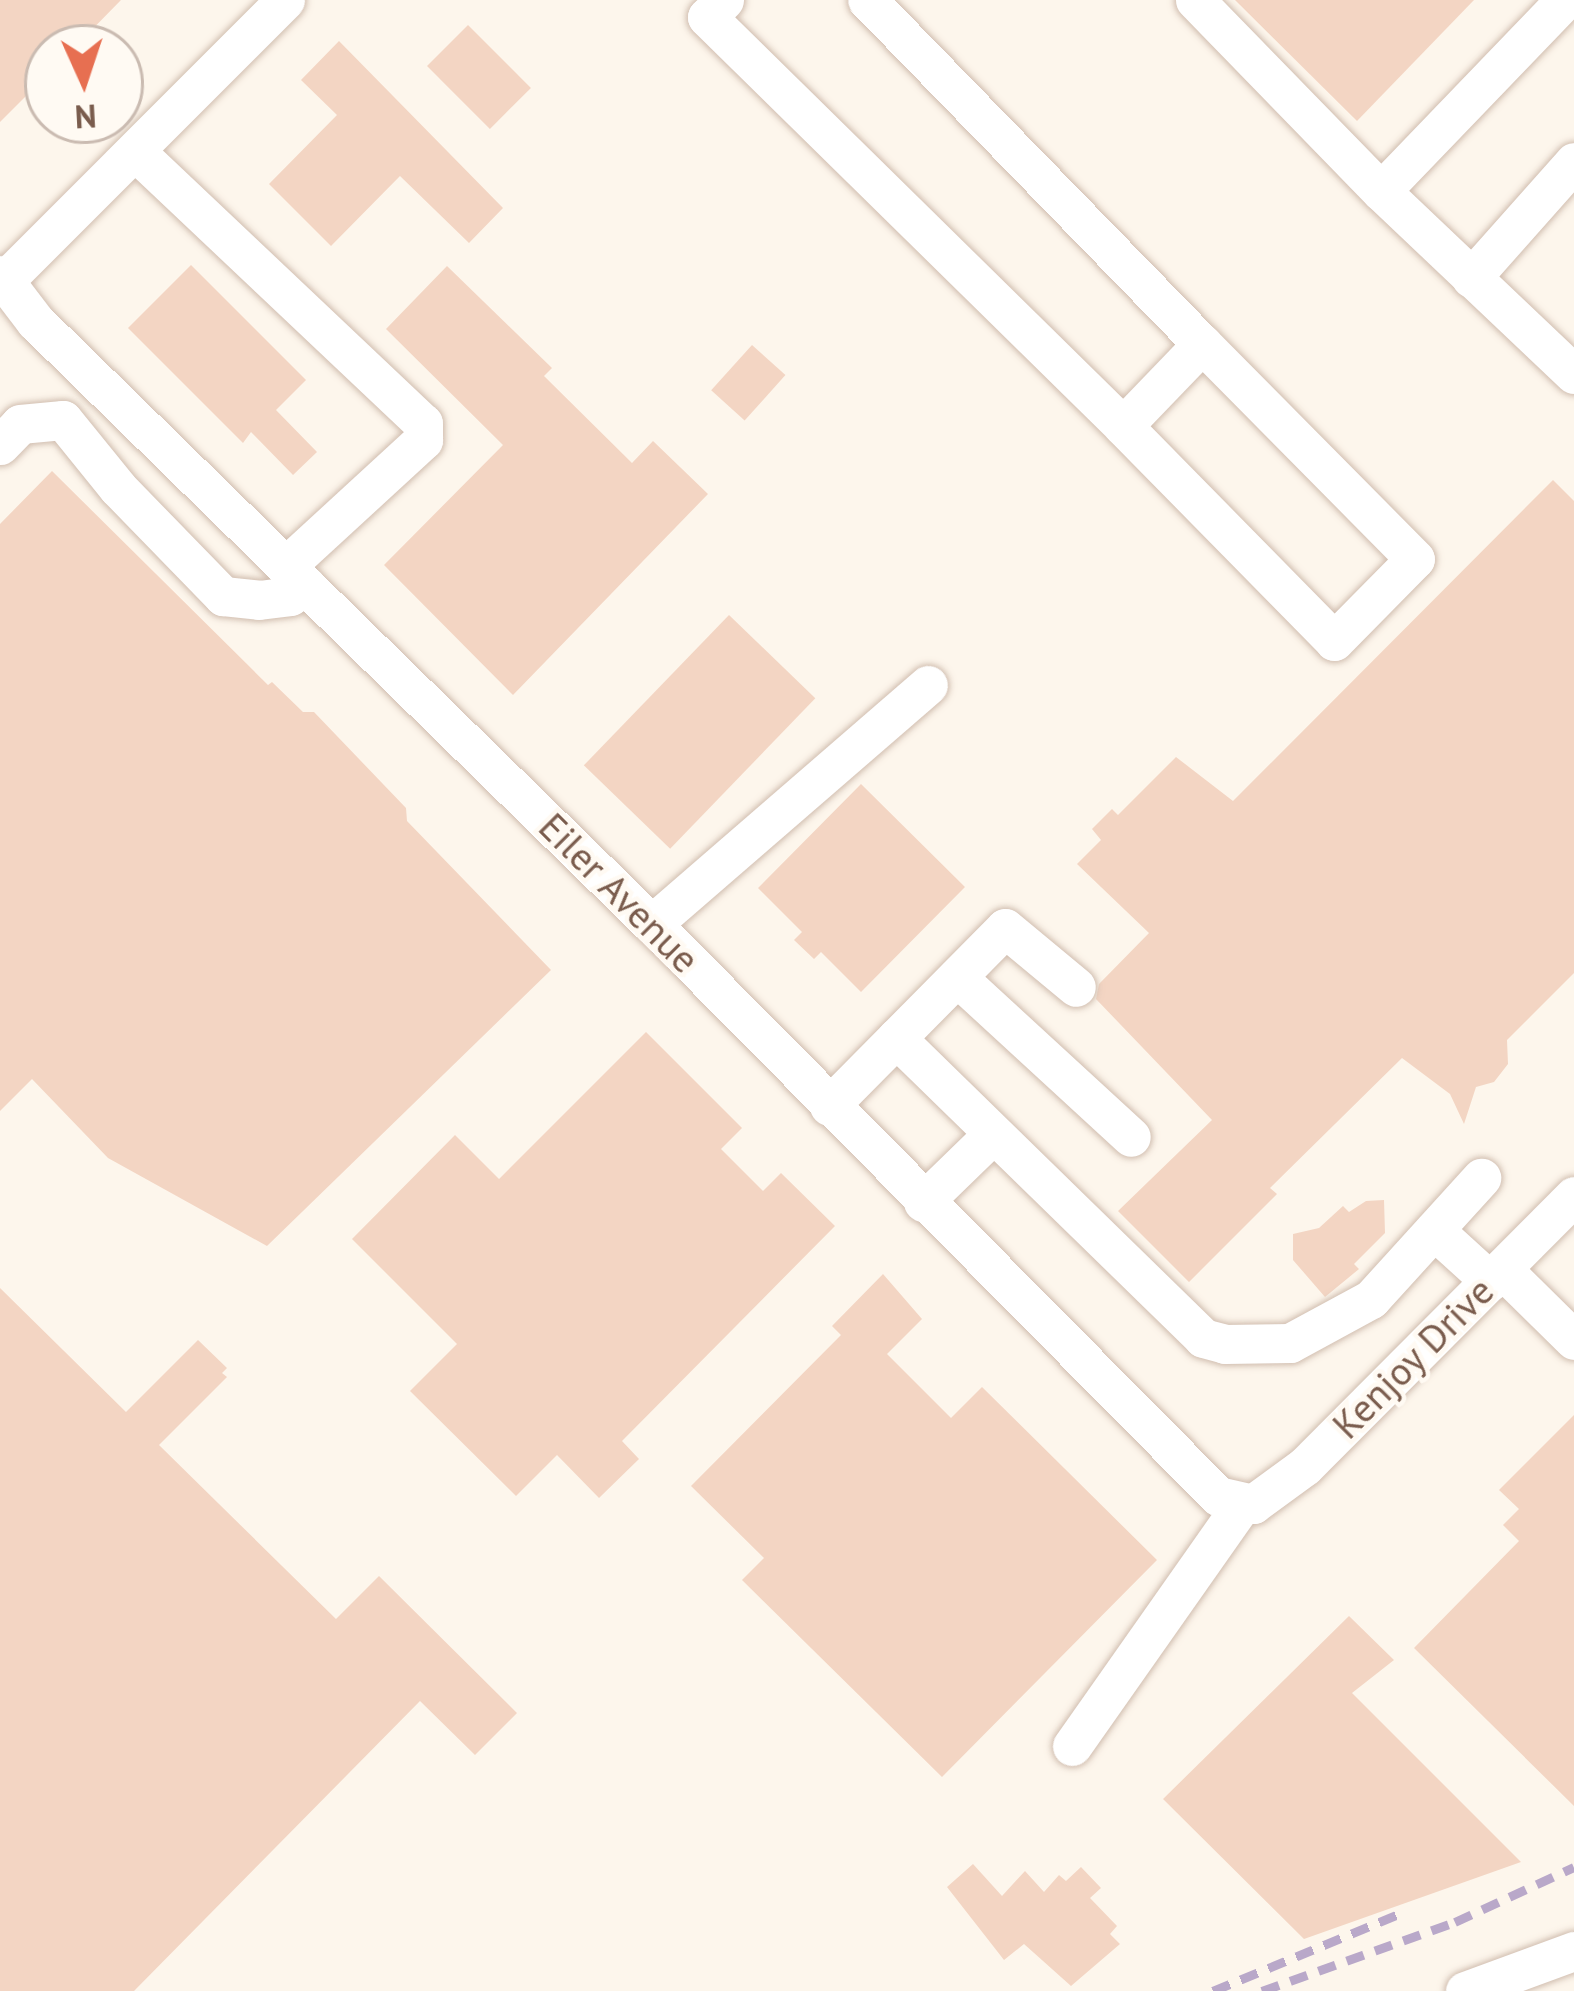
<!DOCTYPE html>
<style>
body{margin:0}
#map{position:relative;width:1574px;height:1991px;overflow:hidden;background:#fdf6ec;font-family:"PT Sans",sans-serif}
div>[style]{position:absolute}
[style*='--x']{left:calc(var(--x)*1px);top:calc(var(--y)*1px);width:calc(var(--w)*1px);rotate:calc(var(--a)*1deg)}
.building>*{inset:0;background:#f3d5c3;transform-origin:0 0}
.roads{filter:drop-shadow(0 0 3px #d1beb0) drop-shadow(0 0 3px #d1beb0)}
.minor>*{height:39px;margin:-19.5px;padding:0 19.5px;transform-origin:19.5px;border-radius:19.5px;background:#fff}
.rail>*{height:9px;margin-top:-4.5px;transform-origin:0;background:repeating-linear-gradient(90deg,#b9a8c9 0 18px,transparent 0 30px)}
span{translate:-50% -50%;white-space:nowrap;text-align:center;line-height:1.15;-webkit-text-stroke:9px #fffaf3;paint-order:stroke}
.street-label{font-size:39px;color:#7a5c4d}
.north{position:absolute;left:24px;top:24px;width:120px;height:120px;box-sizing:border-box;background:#fffaf3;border:3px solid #cabbb1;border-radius:50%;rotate:177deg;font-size:33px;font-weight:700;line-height:48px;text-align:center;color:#7a5c4d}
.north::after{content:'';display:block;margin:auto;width:42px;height:54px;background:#e76f51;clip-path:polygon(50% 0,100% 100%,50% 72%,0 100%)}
</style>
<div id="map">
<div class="building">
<i style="clip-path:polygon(0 0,121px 0,74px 48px,48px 48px,48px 74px,0 122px)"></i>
<i style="clip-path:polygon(1235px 0,1474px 0,1357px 121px)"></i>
<i style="left:468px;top:25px;width:89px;height:58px;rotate:45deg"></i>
<i style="clip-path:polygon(339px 41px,503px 208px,469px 243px,400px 176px,331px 246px,269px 184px,337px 115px,301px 80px)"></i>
<i style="clip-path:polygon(191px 265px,306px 380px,276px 410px,317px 452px,293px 475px,251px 432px,243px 443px,128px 328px)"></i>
<i style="clip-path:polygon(447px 266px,552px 368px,544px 376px,632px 463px,653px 441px,708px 494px,513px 695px,384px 565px,503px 445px,386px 329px)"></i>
<i style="left:752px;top:345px;width:45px;height:61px;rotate:42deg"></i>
<i style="clip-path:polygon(52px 471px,268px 685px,272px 682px,303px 712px,314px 712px,406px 808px,407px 821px,551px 970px,267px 1246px,108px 1158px,32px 1079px,0 1111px,0 524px)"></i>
<i style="clip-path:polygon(1553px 480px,1574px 501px,1574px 973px,1507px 1040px,1508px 1064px,1494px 1082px,1476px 1087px,1464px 1124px,1450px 1094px,1402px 1058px,1270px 1188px,1277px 1194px,1189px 1282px,1118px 1211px,1212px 1120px,1096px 999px,1099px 984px,1149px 933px,1077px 864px,1101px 840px,1092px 829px,1112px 809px,1118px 815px,1176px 757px,1233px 801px)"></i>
<i style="left:729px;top:615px;width:120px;height:209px;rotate:44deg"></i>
<i style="clip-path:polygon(861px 784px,965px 887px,861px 992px,821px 952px,814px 959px,794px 940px,802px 932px,758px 888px)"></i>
<i style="clip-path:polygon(646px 1032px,742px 1128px,721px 1149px,763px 1191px,781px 1173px,835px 1226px,622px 1441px,639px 1459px,599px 1498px,557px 1455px,516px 1496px,410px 1391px,457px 1344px,352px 1239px,455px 1135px,499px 1179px)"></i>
<i style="clip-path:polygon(1384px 1200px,1385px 1233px,1354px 1264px,1359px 1269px,1325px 1297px,1293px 1260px,1293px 1234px,1319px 1228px,1343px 1206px,1349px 1212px,1366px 1201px)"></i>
<i style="clip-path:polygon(883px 1274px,922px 1319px,887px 1354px,951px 1418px,982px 1387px,1157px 1560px,942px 1777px,742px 1580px,764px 1558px,691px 1486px,841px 1335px,832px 1326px)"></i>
<i style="clip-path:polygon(0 1288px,126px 1412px,198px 1340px,227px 1368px,222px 1373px,227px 1377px,159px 1445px,336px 1619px,379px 1576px,517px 1713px,475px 1755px,420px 1701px,134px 1991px,0 1991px)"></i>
<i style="clip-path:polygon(1574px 1415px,1574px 1806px,1414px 1648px,1519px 1541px,1503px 1525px,1519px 1509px,1499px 1490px)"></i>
<i style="clip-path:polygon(1349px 1616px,1394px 1660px,1352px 1693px,1521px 1862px,1304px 1939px,1163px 1799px)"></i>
<i style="clip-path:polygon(973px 1864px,1002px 1896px,1025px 1871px,1044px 1892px,1059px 1875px,1066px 1881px,1081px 1867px,1101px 1888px,1090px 1898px,1117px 1926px,1110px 1934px,1120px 1944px,1071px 1986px,1024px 1944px,1004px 1960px,947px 1887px)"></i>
</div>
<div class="roads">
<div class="minor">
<i style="--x:724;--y:0;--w:24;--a:135"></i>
<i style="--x:707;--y:17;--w:583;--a:44.51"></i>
<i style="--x:1123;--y:426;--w:114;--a:-46.1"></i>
<i style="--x:1202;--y:344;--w:480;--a:-134.2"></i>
<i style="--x:1195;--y:0;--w:267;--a:45.8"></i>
<i style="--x:1381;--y:191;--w:265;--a:-46.1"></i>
<i style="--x:135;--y:151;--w:396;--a:43.4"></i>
<i style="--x:423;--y:423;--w:17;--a:90"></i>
<i style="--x:423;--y:440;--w:186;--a:137.4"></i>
<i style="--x:1381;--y:191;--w:266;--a:43.5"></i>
<i style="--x:0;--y:275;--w:58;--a:52.7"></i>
<i style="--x:35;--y:321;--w:885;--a:44.36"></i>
<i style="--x:668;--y:940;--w:782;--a:45.31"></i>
<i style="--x:1218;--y:1496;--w:36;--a:13"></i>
<i style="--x:1253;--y:1504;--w:64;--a:-36.2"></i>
<i style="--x:1305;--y:1466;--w:381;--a:-45.1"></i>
<i style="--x:1471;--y:278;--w:155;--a:-48.4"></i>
<i style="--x:0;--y:285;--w:403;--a:-45"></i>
<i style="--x:1123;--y:426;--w:301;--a:45.5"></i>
<i style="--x:1334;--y:641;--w:115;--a:-45.4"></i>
<i style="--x:1415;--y:559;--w:303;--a:-134.7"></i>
<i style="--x:0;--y:445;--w:29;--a:-46"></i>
<i style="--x:20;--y:424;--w:43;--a:-5.3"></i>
<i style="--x:63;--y:420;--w:87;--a:51"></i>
<i style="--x:118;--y:488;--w:151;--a:45.8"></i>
<i style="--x:223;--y:596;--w:36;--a:6"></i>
<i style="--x:259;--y:600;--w:31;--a:-7"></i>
<i style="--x:290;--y:596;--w:19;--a:-32"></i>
<i style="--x:652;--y:924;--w:365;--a:-40.9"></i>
<i style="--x:957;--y:977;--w:236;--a:42.6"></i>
<i style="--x:896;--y:1038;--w:429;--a:44.3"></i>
<i style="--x:1203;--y:1338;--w:23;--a:15"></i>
<i style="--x:1225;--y:1344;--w:65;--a:-0.9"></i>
<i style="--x:1290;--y:1343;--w:92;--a:-28.5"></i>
<i style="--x:1371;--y:1299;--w:164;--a:-47.7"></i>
<i style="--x:829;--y:1106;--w:250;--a:-45.3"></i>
<i style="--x:1005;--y:928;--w:92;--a:39.7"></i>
<i style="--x:923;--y:1202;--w:98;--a:-44.2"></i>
<i style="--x:1434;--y:1230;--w:76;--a:42.3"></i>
<i style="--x:1502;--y:1269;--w:101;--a:44.6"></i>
<i style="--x:1072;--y:1746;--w:296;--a:-54.9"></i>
<i style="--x:1465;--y:1991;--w:116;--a:-20.2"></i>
</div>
</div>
<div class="rail">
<i style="--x:1213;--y:1991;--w:204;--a:-22.5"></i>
<i style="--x:1262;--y:1991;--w:205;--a:-19.7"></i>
<i style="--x:1455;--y:1922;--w:131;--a:-24.8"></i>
</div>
<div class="street-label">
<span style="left:619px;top:893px;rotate:45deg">Eiler Avenue</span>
<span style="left:1413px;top:1358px;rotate:-45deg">Kenjoy Drive</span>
</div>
<div class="north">N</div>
</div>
